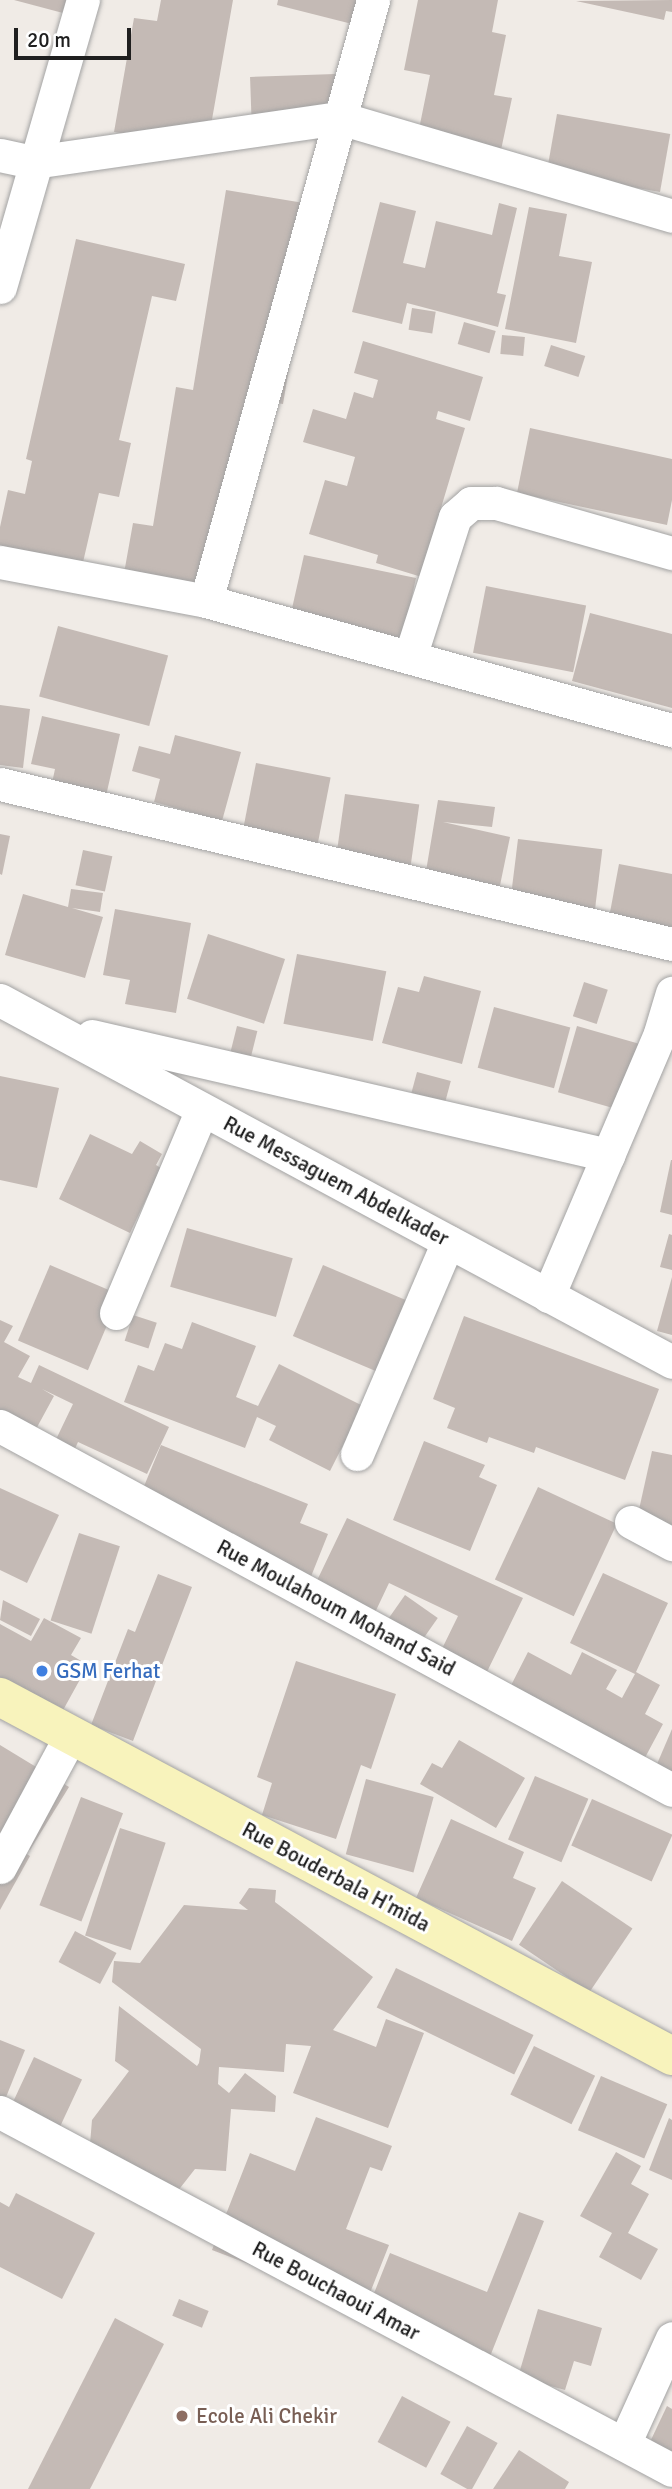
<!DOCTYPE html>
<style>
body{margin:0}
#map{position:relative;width:672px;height:2489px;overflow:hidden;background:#f0ebe6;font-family:Signika,sans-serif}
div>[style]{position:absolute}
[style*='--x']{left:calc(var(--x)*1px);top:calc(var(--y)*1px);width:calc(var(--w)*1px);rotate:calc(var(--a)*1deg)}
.building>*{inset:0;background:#c4bab5;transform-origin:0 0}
.roads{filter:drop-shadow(0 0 2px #a3a3a3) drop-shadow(0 0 2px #a3a3a3)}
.street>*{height:33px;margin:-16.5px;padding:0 16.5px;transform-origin:16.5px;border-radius:16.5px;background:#fff}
.secondary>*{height:38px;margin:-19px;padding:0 19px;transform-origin:19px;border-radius:19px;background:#f8f3bc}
.dots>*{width:19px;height:19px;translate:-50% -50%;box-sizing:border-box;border:4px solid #fff;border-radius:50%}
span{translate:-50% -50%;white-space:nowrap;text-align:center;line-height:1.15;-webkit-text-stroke:6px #fff;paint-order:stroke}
.street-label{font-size:21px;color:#1f1f1f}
.shop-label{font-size:21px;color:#366cbe}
.left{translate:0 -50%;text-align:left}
.education-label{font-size:21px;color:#785e54}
.scale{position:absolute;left:14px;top:28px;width:117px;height:32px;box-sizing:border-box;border:4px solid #1f1f1f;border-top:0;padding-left:9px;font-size:21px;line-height:24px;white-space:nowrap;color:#1f1f1f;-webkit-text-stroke:5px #fff;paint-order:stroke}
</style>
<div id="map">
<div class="building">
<i style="clip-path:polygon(14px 0,82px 0,78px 17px)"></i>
<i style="clip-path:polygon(161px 0,233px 0,207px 148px,114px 132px,134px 18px,157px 21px)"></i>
<i style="clip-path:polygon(278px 0,371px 0,364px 27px,277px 5px)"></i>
<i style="clip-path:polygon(418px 0,498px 0,492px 32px,506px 35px,494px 95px,512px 98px,501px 150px,418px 134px,430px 75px,404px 70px)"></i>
<i style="clip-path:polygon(672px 0,672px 12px,666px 11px,664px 20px,576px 1px)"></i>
<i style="left:335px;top:74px;width:64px;height:85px;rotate:88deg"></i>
<i style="left:557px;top:114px;width:115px;height:59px;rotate:10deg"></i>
<i style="clip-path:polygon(226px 190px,316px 205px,283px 404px,248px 399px,219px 606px,121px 590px,133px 523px,153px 526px,176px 387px,193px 390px)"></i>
<i style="clip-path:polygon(380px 202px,416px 211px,403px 263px,425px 268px,436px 221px,492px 235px,499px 203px,517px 208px,497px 293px,506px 295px,498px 327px,407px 303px,402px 324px,352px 312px)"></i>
<i style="clip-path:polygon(529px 207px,567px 214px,559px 256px,592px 262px,576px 343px,505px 329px)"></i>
<i style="clip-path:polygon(76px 239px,185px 264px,176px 301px,152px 296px,119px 440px,131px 443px,119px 497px,99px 493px,81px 571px,0 553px,0 527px,8px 490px,25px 494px,32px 461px,26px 459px)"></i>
<i style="left:412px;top:308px;width:24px;height:22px;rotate:9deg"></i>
<i style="left:464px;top:322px;width:33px;height:23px;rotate:16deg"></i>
<i style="left:502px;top:335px;width:23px;height:19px;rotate:5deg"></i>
<i style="clip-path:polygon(363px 341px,483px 377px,470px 421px,438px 411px,436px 419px,465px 428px,432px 538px,438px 582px,376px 563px,378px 555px,309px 534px,325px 480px,347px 486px,355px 457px,303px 442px,313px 409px,346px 419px,354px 392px,373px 398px,378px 380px,354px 373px)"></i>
<i style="left:551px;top:345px;width:36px;height:22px;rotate:18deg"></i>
<i style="clip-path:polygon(530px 428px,672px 459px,672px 500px,667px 525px,517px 493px)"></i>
<i style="clip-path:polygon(304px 555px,416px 578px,399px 657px,291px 613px)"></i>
<i style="left:486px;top:586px;width:102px;height:68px;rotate:11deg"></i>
<i style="clip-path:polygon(590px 613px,672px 634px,672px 708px,572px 681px)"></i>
<i style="left:58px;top:626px;width:114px;height:73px;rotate:15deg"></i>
<i style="clip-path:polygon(0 705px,30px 709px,23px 768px,0 765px)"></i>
<i style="clip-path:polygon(42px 716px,120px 734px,106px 796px,52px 783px,55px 769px,31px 764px)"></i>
<i style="clip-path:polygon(175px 735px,241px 752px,222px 821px,154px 802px,160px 779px,132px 771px,139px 746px,170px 754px)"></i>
<i style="left:256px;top:763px;width:76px;height:70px;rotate:11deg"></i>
<i style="left:345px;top:794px;width:75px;height:64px;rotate:8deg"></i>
<i style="clip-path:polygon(438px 800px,495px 807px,492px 827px,443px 822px,510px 837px,498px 895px,426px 871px)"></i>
<i style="clip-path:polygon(0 834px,10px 836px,2px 875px,0 874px)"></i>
<i style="left:518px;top:839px;width:85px;height:63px;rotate:7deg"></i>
<i style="left:83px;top:850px;width:30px;height:36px;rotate:12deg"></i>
<i style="clip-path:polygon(619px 864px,672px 874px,672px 935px,608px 923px)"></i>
<i style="clip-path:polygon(71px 889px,103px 893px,100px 912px,72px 908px,103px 917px,85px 978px,5px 955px,23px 894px,68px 907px)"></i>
<i style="clip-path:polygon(115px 909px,191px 923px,176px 1013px,125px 1004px,130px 980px,103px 975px)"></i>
<i style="left:208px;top:934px;width:81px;height:68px;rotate:18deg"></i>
<i style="left:297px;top:954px;width:91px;height:71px;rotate:11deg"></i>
<i style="clip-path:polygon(424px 976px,481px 991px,462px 1064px,382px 1043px,398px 987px,419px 992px)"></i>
<i style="left:584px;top:982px;width:25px;height:36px;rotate:18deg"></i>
<i style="left:494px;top:1007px;width:79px;height:63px;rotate:15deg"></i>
<i style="left:237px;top:1026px;width:21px;height:28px;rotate:14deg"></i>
<i style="left:577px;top:1026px;width:78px;height:69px;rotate:16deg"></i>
<i style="left:417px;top:1072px;width:35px;height:38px;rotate:15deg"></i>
<i style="clip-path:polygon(0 1076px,59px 1088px,37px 1188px,0 1180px)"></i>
<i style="clip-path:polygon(90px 1134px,132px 1154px,140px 1141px,162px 1154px,156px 1165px,161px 1168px,130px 1233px,59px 1199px)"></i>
<i style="clip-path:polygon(671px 1160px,672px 1160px,672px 1215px,660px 1212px)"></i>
<i style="left:187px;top:1228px;width:110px;height:61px;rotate:16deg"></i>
<i style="clip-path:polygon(669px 1234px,672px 1235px,672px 1270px,660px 1267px)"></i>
<i style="left:50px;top:1265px;width:76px;height:82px;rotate:23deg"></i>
<i style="left:323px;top:1265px;width:93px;height:77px;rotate:23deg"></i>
<i style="clip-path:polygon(672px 1277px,672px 1335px,657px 1331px)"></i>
<i style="left:133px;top:1315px;width:25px;height:27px;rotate:18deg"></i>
<i style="clip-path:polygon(464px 1316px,659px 1389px,625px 1480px,536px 1447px,534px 1453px,489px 1437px,487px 1443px,447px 1428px,455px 1408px,433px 1399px)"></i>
<i style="clip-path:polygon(0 1320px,13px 1326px,4px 1342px,30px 1356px,18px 1377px,31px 1383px,39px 1365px,169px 1427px,147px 1474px,78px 1442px,68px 1464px,49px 1454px,73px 1404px,42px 1389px,54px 1396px,29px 1442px,0 1426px)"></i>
<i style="clip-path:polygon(192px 1322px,256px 1346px,236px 1397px,258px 1406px,279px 1364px,363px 1406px,330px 1471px,269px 1440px,276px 1426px,257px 1417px,245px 1448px,124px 1402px,138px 1365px,154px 1371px,165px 1343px,182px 1349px)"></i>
<i style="clip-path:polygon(424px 1441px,485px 1465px,479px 1477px,497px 1485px,470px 1551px,393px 1520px)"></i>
<i style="clip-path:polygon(161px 1445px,308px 1504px,300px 1523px,328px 1534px,306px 1589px,135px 1508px)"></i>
<i style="clip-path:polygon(652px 1451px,672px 1455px,672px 1531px,636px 1523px)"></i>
<i style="left:538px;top:1487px;width:87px;height:102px;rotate:25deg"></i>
<i style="clip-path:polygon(0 1488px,59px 1515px,27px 1583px,0 1570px)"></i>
<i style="clip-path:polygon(347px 1518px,523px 1598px,482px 1682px,436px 1661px,458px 1616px,389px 1583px,371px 1621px,311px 1593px)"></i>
<i style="left:79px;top:1533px;width:43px;height:92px;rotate:18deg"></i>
<i style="clip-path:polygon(603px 1573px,668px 1603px,636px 1672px,660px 1685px,645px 1714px,663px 1724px,640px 1767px,505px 1697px,528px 1652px,571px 1675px,582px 1652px,617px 1670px,606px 1689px,622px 1698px,635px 1674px,570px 1643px)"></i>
<i style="clip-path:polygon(158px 1574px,192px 1587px,133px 1741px,91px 1725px,128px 1629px,135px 1632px)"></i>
<i style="left:405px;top:1595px;width:40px;height:37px;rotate:35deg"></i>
<i style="clip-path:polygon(3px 1600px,40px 1619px,31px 1636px,0 1620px)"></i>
<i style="clip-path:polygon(44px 1618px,81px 1638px,71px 1655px,88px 1665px,62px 1712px,0 1677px,0 1624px,31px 1641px)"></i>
<i style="clip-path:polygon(296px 1661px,396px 1694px,371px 1769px,361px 1765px,336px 1839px,262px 1815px,272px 1783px,257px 1777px)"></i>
<i style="clip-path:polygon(672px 1729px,672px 1779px,654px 1771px)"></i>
<i style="clip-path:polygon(459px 1740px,525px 1778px,496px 1828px,420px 1784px,432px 1763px,442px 1768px)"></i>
<i style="clip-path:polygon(0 1745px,69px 1787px,30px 1850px,0 1832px)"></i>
<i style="left:535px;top:1776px;width:58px;height:69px;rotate:23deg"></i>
<i style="left:366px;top:1779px;width:70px;height:78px;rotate:15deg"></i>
<i style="left:81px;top:1797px;width:45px;height:116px;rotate:21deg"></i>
<i style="left:592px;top:1799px;width:88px;height:51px;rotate:24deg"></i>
<i style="clip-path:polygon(451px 1819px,524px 1852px,513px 1878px,536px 1888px,512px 1941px,416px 1898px)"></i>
<i style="left:120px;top:1828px;width:48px;height:113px;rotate:18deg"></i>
<i style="clip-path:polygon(0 1839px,30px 1856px,0 1910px)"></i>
<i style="left:562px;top:1881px;width:85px;height:77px;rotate:34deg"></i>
<i style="clip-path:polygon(249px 1888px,276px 1890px,275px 1902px,373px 1977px,333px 2030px,376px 2047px,386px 2019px,424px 2033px,388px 2128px,293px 2093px,311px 2046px,286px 2044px,284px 2072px,219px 2067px,218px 2084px,229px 2093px,245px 2073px,276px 2096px,275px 2112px,231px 2109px,226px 2171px,195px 2169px,166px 2206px,88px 2168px,92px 2120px,129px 2071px,115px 2061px,119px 2006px,197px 2066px,199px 2063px,201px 2049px,112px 1982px,114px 1961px,140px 1963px,184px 1905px,248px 1910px,239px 1903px)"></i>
<i style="left:75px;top:1931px;width:47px;height:35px;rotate:28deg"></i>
<i style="left:396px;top:1968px;width:153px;height:44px;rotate:26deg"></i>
<i style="clip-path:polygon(0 2040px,25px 2050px,0 2112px)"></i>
<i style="left:534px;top:2046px;width:68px;height:54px;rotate:26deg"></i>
<i style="left:34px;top:2057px;width:53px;height:74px;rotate:25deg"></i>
<i style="left:601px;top:2076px;width:72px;height:59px;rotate:23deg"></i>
<i style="clip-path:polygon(316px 2117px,392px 2146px,382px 2171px,370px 2167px,346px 2229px,389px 2245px,364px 2308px,212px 2250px,250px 2153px,295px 2171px)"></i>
<i style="clip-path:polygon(669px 2118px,672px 2120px,672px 2180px,649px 2170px)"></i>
<i style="clip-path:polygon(616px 2152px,641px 2166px,631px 2184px,649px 2194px,628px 2233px,658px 2249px,641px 2280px,599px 2257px,612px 2233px,580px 2216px)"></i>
<i style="clip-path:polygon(16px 2193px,95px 2233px,62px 2299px,0 2267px,0 2202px,9px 2207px)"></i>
<i style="clip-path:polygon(519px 2212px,544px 2221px,485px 2369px,363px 2321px,390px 2253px,487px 2292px)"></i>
<i style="left:179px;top:2299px;width:32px;height:18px;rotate:22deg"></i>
<i style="clip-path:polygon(538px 2309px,602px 2328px,591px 2366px,574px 2361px,565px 2390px,518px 2377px)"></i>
<i style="clip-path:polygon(115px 2318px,164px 2344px,90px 2489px,28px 2489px)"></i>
<i style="left:402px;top:2396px;width:55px;height:52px;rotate:28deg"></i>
<i style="clip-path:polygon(667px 2406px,672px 2409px,672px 2454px,649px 2444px)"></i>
<i style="left:467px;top:2426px;width:35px;height:55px;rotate:29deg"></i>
<i style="clip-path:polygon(519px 2450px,569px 2482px,565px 2489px,493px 2489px)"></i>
</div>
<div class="roads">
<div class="street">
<i style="--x:0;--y:155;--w:35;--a:12"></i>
<i style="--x:34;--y:162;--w:309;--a:-8.2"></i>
<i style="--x:340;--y:118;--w:346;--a:16.4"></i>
<i style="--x:0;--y:287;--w:299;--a:-73.9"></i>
<i style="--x:0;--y:562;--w:210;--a:10.7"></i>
<i style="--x:206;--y:601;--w:484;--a:15.5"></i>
<i style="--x:206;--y:601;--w:624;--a:-74.47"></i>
<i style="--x:410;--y:657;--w:147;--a:-72.2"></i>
<i style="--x:455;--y:517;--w:21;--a:-41"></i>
<i style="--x:471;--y:503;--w:25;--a:0"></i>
<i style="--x:496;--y:503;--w:183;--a:15.9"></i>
<i style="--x:0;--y:784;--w:691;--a:13.39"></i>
<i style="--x:0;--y:1000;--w:763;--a:28.31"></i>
<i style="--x:92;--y:1036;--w:530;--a:12.99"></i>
<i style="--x:548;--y:1296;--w:286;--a:-66.9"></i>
<i style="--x:660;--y:1033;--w:42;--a:-73.3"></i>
<i style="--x:116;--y:1313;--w:221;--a:-67.1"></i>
<i style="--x:0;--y:1426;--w:764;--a:28.44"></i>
<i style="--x:357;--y:1454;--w:231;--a:-66.8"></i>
<i style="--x:631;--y:1522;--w:47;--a:28.2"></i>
<i style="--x:0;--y:1867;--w:150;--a:-61.7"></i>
<i style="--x:0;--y:2112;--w:761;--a:28.05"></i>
<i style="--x:624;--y:2444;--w:116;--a:-65.6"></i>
</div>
<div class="secondary">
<i style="--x:0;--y:1697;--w:762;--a:28.11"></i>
</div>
</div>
<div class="dots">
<i style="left:42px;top:1671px;background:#3f7fe0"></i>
<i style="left:182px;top:2416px;background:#8d6e63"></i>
</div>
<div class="street-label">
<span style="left:336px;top:1181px;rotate:28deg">Rue Messaguem Abdelkader</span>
<span style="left:336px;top:1608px;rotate:28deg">Rue Moulahoum Mohand Said</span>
<span style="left:336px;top:1877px;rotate:28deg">Rue Bouderbala H'mida</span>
<span style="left:336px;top:2291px;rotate:28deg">Rue Bouchaoui Amar</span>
</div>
<div class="shop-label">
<span class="left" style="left:56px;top:1671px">GSM Ferhat</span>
</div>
<div class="education-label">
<span class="left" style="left:196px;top:2416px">Ecole Ali Chekir</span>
</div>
<div class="scale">20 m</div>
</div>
